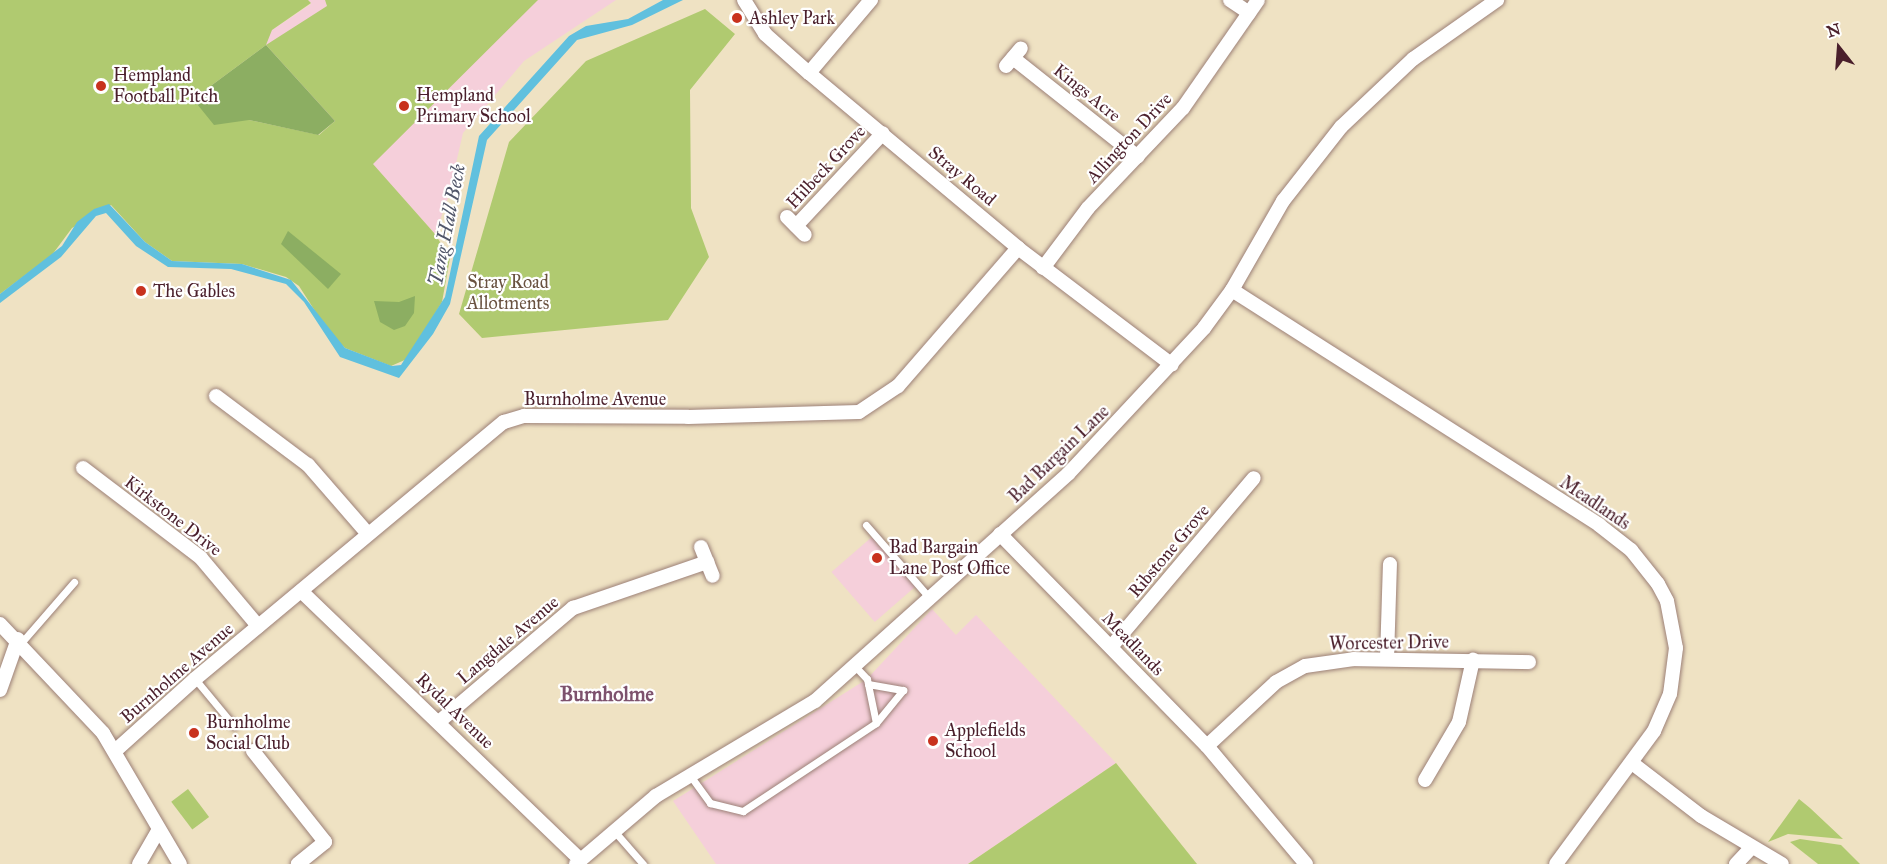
<!DOCTYPE html>
<style>
body{margin:0}
#map{position:relative;width:1887px;height:864px;overflow:hidden;background:#efe2c3;font-family:"IM FELL Great Primer",serif}
div>[style]{position:absolute}
[style*='--x']{left:calc(var(--x)*1px);top:calc(var(--y)*1px);width:calc(var(--w)*1px);rotate:calc(var(--a)*1deg)}
.built>*{inset:0;background:#f5cfda;transform-origin:0 0}
.green>*{inset:0;background:#b0ca70;transform-origin:0 0}
.forest>*{inset:0;background:#8cae62}
.water>*{inset:0;background:#60c0de}
.roads{filter:drop-shadow(0 0 2px #9c8077) drop-shadow(0 0 2px #9c8077)}
.lane>*{height:7px;margin:-3.5px;padding:0 3.5px;transform-origin:3.5px;border-radius:3.5px;background:#fff}
.street>*{height:14px;margin:-7px;padding:0 7px;transform-origin:7px;border-radius:7px;background:#fff}
.dots>*{width:16px;height:16px;translate:-50% -50%;box-sizing:border-box;border:3px solid #fff;border-radius:50%}
span{translate:-50% -50%;white-space:nowrap;text-align:center;line-height:1.15;-webkit-text-stroke:4.5px #fff;paint-order:stroke}
.poi-label{font-size:18px;color:#4a1f2b}
.left{translate:0 -50%;text-align:left}
.street-label{font-size:18px;color:#4a1f2b}
.park-label{font-size:18px;color:#695240}
.water-label{font-size:20px;color:#52576a;font-style:italic}
.neighbourhood-label{font-size:20px;color:#7d526d;font-weight:700}
.north{position:absolute;left:1809px;top:18px;width:60px;height:60px;-webkit-text-stroke:4px #fff;paint-order:stroke;rotate:343deg;font-size:16px;font-weight:700;line-height:24px;text-align:center;color:#4a1f2b}
.north::after{content:'';display:block;margin:auto;width:21px;height:27px;background:#4a1f2b;clip-path:polygon(50% 0,100% 100%,50% 72%,0 100%)}
</style>
<div id="map">
<div class="built">
<i style="clip-path:polygon(308px 0,616px 0,524px 61px,463px 133px,448px 198px,435px 234px,264px 43px,272px 30px,311px 4px)"></i>
<i style="left:873px;top:536px;width:66px;height:55px;rotate:49deg"></i>
<i style="clip-path:polygon(932px 609px,956px 635px,976px 615px,1116px 763px,968px 864px,716px 864px,673px 801px,867px 679px)"></i>
</div>
<div class="green">
<i style="clip-path:polygon(evenodd,0 0,308px 0,311px 3px,272px 30px,266px 45px,327px 6px,325px 0,538px 0,373px 164px,435px 234px,450px 258px,442px 302px,407px 359px,391px 366px,345px 348px,326px 328px,299px 286px,286px 277px,242px 264px,172px 261px,145px 242px,111px 205px,72px 228px,52px 255px,0 294px,0 0,266px 45px,335px 121px,319px 135px,249px 120px,193px 99px,266px 45px)"></i>
<i style="clip-path:polygon(705px 9px,735px 34px,690px 90px,691px 208px,709px 257px,668px 320px,482px 338px,459px 314px,509px 142px,586px 61px)"></i>
<i style="clip-path:polygon(1116px 763px,1197px 864px,968px 864px)"></i>
<i style="left:188px;top:789px;width:35px;height:21px;rotate:53deg"></i>
<i style="clip-path:polygon(1799px 799px,1810px 808px,1843px 839px,1788px 834px,1768px 842px)"></i>
<i style="clip-path:polygon(1800px 839px,1841px 845px,1860px 864px,1818px 864px,1790px 842px)"></i>
</div>
<div class="forest">
<i style="clip-path:polygon(266px 45px,335px 121px,318px 135px,249px 120px,214px 125px,193px 99px)"></i>
<i style="clip-path:polygon(288px 231px,341px 274px,328px 289px,281px 244px)"></i>
<i style="clip-path:polygon(415px 296px,414px 313px,405px 326px,394px 330px,380px 322px,374px 301px,399px 302px)"></i>
</div>
<div class="water">
<i style="clip-path:polygon(663px 0,683px 0,632px 25px,577px 40px,487px 140px,450px 304px,433px 334px,399px 378px,340px 357px,304px 302px,286px 284px,231px 269px,168px 267px,136px 246px,106px 213px,96px 216px,61px 257px,0 303px,0 294px,62px 246px,77px 222px,94px 209px,109px 204px,145px 242px,172px 261px,242px 264px,291px 280px,345px 348px,392px 366px,401px 365px,445px 297px,479px 136px,569px 36px,586px 26px,628px 19px)"></i>
</div>
<div class="roads">
<div class="lane">
<i style="--x:866;--y:525;--w:94;--a:48.9"></i>
<i style="--x:21;--y:643;--w:81;--a:-49"></i>
<i style="--x:195;--y:679;--w:61;--a:50.3"></i>
<i style="--x:868;--y:684;--w:36;--a:10"></i>
<i style="--x:903;--y:690;--w:43;--a:129.3"></i>
<i style="--x:689;--y:774;--w:36;--a:54"></i>
<i style="--x:710;--y:803;--w:34;--a:14"></i>
<i style="--x:743;--y:811;--w:159;--a:-33.5"></i>
<i style="--x:876;--y:723;--w:45;--a:-101.6"></i>
<i style="--x:867;--y:679;--w:16;--a:-133"></i>
<i style="--x:615;--y:832;--w:43;--a:48.8"></i>
</div>
<div class="street">
<i style="--x:744;--y:0;--w:40;--a:58"></i>
<i style="--x:765;--y:34;--w:59;--a:41.6"></i>
<i style="--x:809;--y:73;--w:273;--a:39.9"></i>
<i style="--x:1018;--y:248;--w:193;--a:37.2"></i>
<i style="--x:1230;--y:0;--w:23;--a:34"></i>
<i style="--x:1013;--y:58;--w:159;--a:38.4"></i>
<i style="--x:1006;--y:66;--w:23;--a:-50"></i>
<i style="--x:809;--y:73;--w:96;--a:-49.7"></i>
<i style="--x:787;--y:217;--w:25;--a:45"></i>
<i style="--x:796;--y:226;--w:127;--a:-46.9"></i>
<i style="--x:1043;--y:268;--w:75;--a:-53.1"></i>
<i style="--x:1088;--y:208;--w:138;--a:-46.5"></i>
<i style="--x:1183;--y:108;--w:131;--a:-55.2"></i>
<i style="--x:1232;--y:290;--w:436;--a:32.6"></i>
<i style="--x:1599;--y:525;--w:41;--a:38"></i>
<i style="--x:1631;--y:550;--w:43;--a:51.5"></i>
<i style="--x:1658;--y:584;--w:19;--a:62"></i>
<i style="--x:1667;--y:601;--w:48;--a:79.2"></i>
<i style="--x:1676;--y:648;--w:46;--a:97.4"></i>
<i style="--x:1670;--y:694;--w:40;--a:113.4"></i>
<i style="--x:1654;--y:731;--w:165;--a:126.4"></i>
<i style="--x:216;--y:396;--w:115;--a:36.9"></i>
<i style="--x:308;--y:465;--w:91;--a:49"></i>
<i style="--x:83;--y:468;--w:148;--a:37.3"></i>
<i style="--x:201;--y:558;--w:89;--a:50"></i>
<i style="--x:1000;--y:534;--w:296;--a:45.7"></i>
<i style="--x:1207;--y:746;--w:154;--a:50"></i>
<i style="--x:701;--y:547;--w:31;--a:68"></i>
<i style="--x:301;--y:591;--w:388;--a:43.9"></i>
<i style="--x:0;--y:624;--w:150;--a:46.6"></i>
<i style="--x:103;--y:733;--w:152;--a:59.6"></i>
<i style="--x:1111;--y:647;--w:221;--a:-49.8"></i>
<i style="--x:1387;--y:658;--w:94;--a:-88.2"></i>
<i style="--x:0;--y:690;--w:54;--a:-70.6"></i>
<i style="--x:440;--y:721;--w:175;--a:-40.4"></i>
<i style="--x:573;--y:608;--w:142;--a:-18.9"></i>
<i style="--x:1207;--y:746;--w:94;--a:-42.8"></i>
<i style="--x:1276;--y:682;--w:33;--a:-29"></i>
<i style="--x:1305;--y:666;--w:49;--a:-8.1"></i>
<i style="--x:1354;--y:659;--w:175;--a:1"></i>
<i style="--x:115;--y:751;--w:108;--a:-42"></i>
<i style="--x:195;--y:679;--w:402;--a:-39.8"></i>
<i style="--x:504;--y:422;--w:21;--a:-17"></i>
<i style="--x:524;--y:416;--w:164;--a:0.3"></i>
<i style="--x:688;--y:417;--w:171;--a:-1.7"></i>
<i style="--x:859;--y:412;--w:47;--a:-33.7"></i>
<i style="--x:898;--y:386;--w:183;--a:-49"></i>
<i style="--x:253;--y:751;--w:116;--a:51.6"></i>
<i style="--x:325;--y:842;--w:35;--a:141"></i>
<i style="--x:1632;--y:763;--w:87;--a:37.5"></i>
<i style="--x:1701;--y:816;--w:94;--a:30.7"></i>
<i style="--x:1425;--y:780;--w:67;--a:-59.6"></i>
<i style="--x:1459;--y:722;--w:64;--a:-77.3"></i>
<i style="--x:139;--y:864;--w:38;--a:-60"></i>
<i style="--x:576;--y:864;--w:105;--a:-40.4"></i>
<i style="--x:656;--y:796;--w:185;--a:-30.9"></i>
<i style="--x:815;--y:701;--w:340;--a:-41.9"></i>
<i style="--x:1068;--y:474;--w:200;--a:-47"></i>
<i style="--x:1204;--y:328;--w:47;--a:-53.6"></i>
<i style="--x:1232;--y:290;--w:103;--a:-60.2"></i>
<i style="--x:1283;--y:201;--w:94;--a:-51.9"></i>
<i style="--x:1341;--y:127;--w:99;--a:-43.4"></i>
<i style="--x:1413;--y:59;--w:103;--a:-35.1"></i>
<i style="--x:1736;--y:864;--w:22;--a:-47"></i>
</div>
</div>
<div class="dots">
<i style="left:737px;top:18px;background:#c8321e"></i>
<i style="left:101px;top:86px;background:#c8321e"></i>
<i style="left:404px;top:106px;background:#c8321e"></i>
<i style="left:141px;top:291px;background:#c8321e"></i>
<i style="left:877px;top:558px;background:#c8321e"></i>
<i style="left:194px;top:733px;background:#c8321e"></i>
<i style="left:933px;top:741px;background:#c8321e"></i>
</div>
<div class="poi-label">
<span class="left" style="left:749px;top:18px">Ashley Park</span>
<span class="left" style="left:113px;top:86px">Hempland<br>Football Pitch</span>
<span class="left" style="left:416px;top:106px">Hempland<br>Primary School</span>
<span class="left" style="left:153px;top:291px">The Gables</span>
<span class="left" style="left:889px;top:558px">Bad Bargain<br>Lane Post Office</span>
<span class="left" style="left:206px;top:733px">Burnholme<br>Social Club</span>
<span class="left" style="left:945px;top:741px">Applefields<br>School</span>
</div>
<div class="street-label">
<span style="left:1087px;top:93px;rotate:39deg">Kings Acre</span>
<span style="left:1129px;top:138px;rotate:-47deg">Allington Drive</span>
<span style="left:826px;top:167px;rotate:-47deg">Hilbeck Grove</span>
<span style="left:962px;top:176px;rotate:40deg">Stray Road</span>
<span style="left:595px;top:399px">Burnholme Avenue</span>
<span style="left:1059px;top:454px;rotate:-44deg">Bad Bargain Lane</span>
<span style="left:1595px;top:503px;rotate:34deg">Meadlands</span>
<span style="left:173px;top:516px;rotate:38deg">Kirkstone Drive</span>
<span style="left:1169px;top:551px;rotate:-50deg">Ribstone Grove</span>
<span style="left:508px;top:640px;rotate:-40deg">Langdale Avenue</span>
<span style="left:1389px;top:643px;rotate:-1deg">Worcester Drive</span>
<span style="left:1133px;top:644px;rotate:46deg">Meadlands</span>
<span style="left:177px;top:673px;rotate:-41deg">Burnholme Avenue</span>
<span style="left:455px;top:711px;rotate:44deg">Rydal Avenue</span>
</div>
<div class="park-label">
<span style="left:508px;top:293px">Stray Road<br>Allotments</span>
</div>
<div class="water-label">
<span style="left:447px;top:225px;rotate:-79deg">Tang Hall Beck</span>
</div>
<div class="neighbourhood-label">
<span style="left:607px;top:694px">Burnholme</span>
</div>
<div class="north">N</div>
</div>
